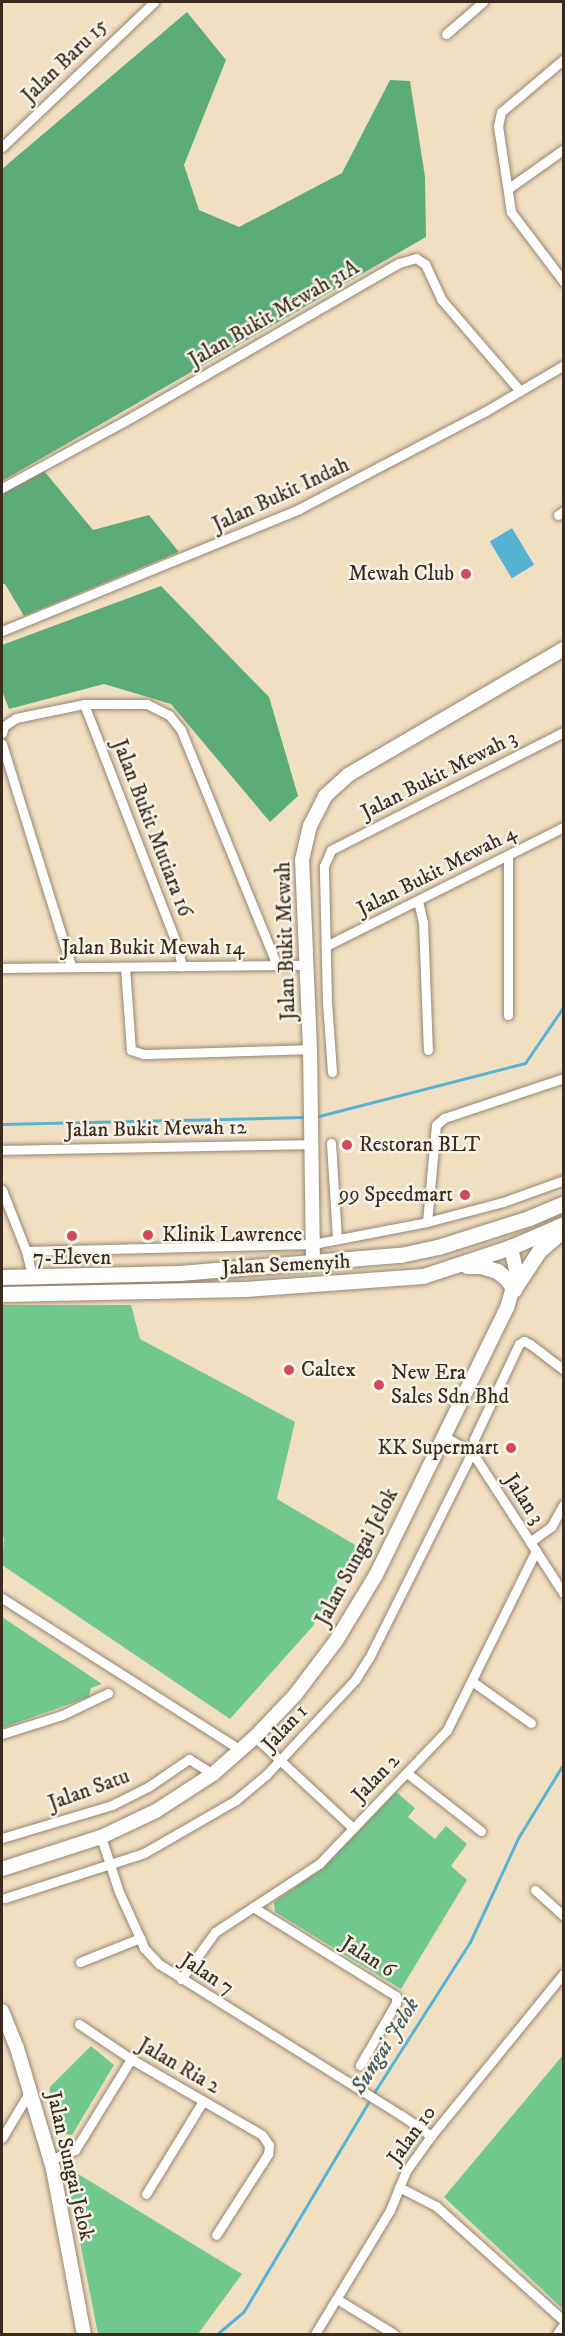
<!DOCTYPE html>
<style>
body{margin:0}
#map{position:relative;width:565px;height:2336px;overflow:hidden;background:#f1dfc1;font-family:"IM FELL DW Pica",serif}
div>[style]{position:absolute}
[style*='--x']{left:calc(var(--x)*1px);top:calc(var(--y)*1px);width:calc(var(--w)*1px);rotate:calc(var(--a)*1deg)}
.green>*{inset:0;background:#71c88e}
.forest>*{inset:0;background:#5cac79}
.water>*{inset:0;background:#57b3d4;transform-origin:0 0}
.stream>*{height:3px;margin:-1.5px;padding:0 1.5px;transform-origin:1.5px;border-radius:1.5px;background:#57b3d4}
.roads{filter:drop-shadow(0 0 2px #968470) drop-shadow(0 0 2px #968470)}
.street>*{height:9px;margin:-4.5px;padding:0 4.5px;transform-origin:4.5px;border-radius:4.5px;background:#fff}
.secondary>*{height:14px;margin:-7px;padding:0 7px;transform-origin:7px;border-radius:7px;background:#fff}
.primary>*{height:15px;margin:-7.5px;padding:0 7.5px;transform-origin:7.5px;border-radius:7.5px;background:#fff}
.dots>*{width:16px;height:16px;translate:-50% -50%;box-sizing:border-box;border:3px solid #f7f3e8;border-radius:50%}
span{translate:-50% -50%;white-space:nowrap;text-align:center;line-height:1.15;-webkit-text-stroke:5px #f7f3e8;paint-order:stroke}
.street-label{font-size:21px;color:#3b2a1e}
.poi-label{font-size:21px;color:#3b2a1e}
.right{translate:-100% -50%;text-align:right}
.left{translate:0 -50%;text-align:left}
.water-label{font-size:22px;color:#455a5e;font-style:italic}
.frame{position:absolute;inset:0;border:3px solid #3b2a1e;pointer-events:none}
</style>
<div id="map">
<div class="green">
<i style="clip-path:polygon(2px 1305px,131px 1305px,140px 1339px,295px 1422px,277px 1499px,357px 1546px,313px 1626px,230px 1719px,2px 1565px,4px 1538px,2px 1536px)"></i>
<i style="clip-path:polygon(2px 1617px,102px 1684px,91px 1688px,89px 1697px,2px 1728px)"></i>
<i style="clip-path:polygon(396px 1792px,415px 1808px,408px 1817px,435px 1839px,446px 1826px,467px 1844px,451px 1866px,467px 1880px,401px 1989px,275px 1912px,274px 1902px,324px 1867px)"></i>
<i style="clip-path:polygon(91px 2046px,114px 2065px,72px 2135px,59px 2133px,49px 2101px,50px 2087px)"></i>
<i style="clip-path:polygon(563px 2055px,563px 2309px,444px 2197px)"></i>
<i style="clip-path:polygon(65px 2166px,242px 2274px,198px 2334px,98px 2334px)"></i>
</div>
<div class="forest">
<i style="clip-path:polygon(187px 12px,226px 60px,184px 165px,199px 210px,239px 227px,342px 173px,390px 80px,410px 81px,425px 177px,426px 237px,2px 481px,2px 169px)"></i>
<i style="clip-path:polygon(44px 471px,93px 530px,149px 515px,179px 552px,24px 616px,5px 584px,2px 584px,2px 494px)"></i>
<i style="clip-path:polygon(161px 586px,269px 697px,298px 796px,270px 822px,171px 704px,104px 684px,9px 709px,2px 691px,2px 645px)"></i>
</div>
<div class="water">
<i style="left:512px;top:528px;width:43px;height:26px;rotate:59deg"></i>
</div>
<div class="stream">
<i style="--x:315;--y:1117;--w:217;--a:-14.4"></i>
<i style="--x:525;--y:1063;--w:69;--a:-55.6"></i>
<i style="--x:2;--y:1124;--w:304;--a:-1.3"></i>
<i style="--x:217;--y:2334;--w:35;--a:-40"></i>
<i style="--x:244;--y:2311;--w:256;--a:-59.2"></i>
<i style="--x:375;--y:2091;--w:177;--a:-57.5"></i>
<i style="--x:470;--y:1942;--w:115;--a:-65.2"></i>
<i style="--x:518;--y:1838;--w:88;--a:-58.5"></i>
</div>
<div class="roads">
<div class="street">
<i style="--x:446;--y:34;--w:49;--a:-40.9"></i>
<i style="--x:564;--y:59;--w:82;--a:139.9"></i>
<i style="--x:501;--y:112;--w:14;--a:102"></i>
<i style="--x:498;--y:126;--w:87;--a:81.4"></i>
<i style="--x:511;--y:212;--w:88;--a:52.9"></i>
<i style="--x:2;--y:147;--w:210;--a:-43.6"></i>
<i style="--x:509;--y:188;--w:67;--a:-35.3"></i>
<i style="--x:2;--y:488;--w:148;--a:-28.6"></i>
<i style="--x:132;--y:417;--w:308;--a:-30"></i>
<i style="--x:399;--y:263;--w:18;--a:-16"></i>
<i style="--x:416;--y:258;--w:11;--a:34"></i>
<i style="--x:425;--y:264;--w:38;--a:65"></i>
<i style="--x:441;--y:299;--w:121;--a:49.3"></i>
<i style="--x:558;--y:515;--w:7;--a:-34"></i>
<i style="--x:2;--y:631;--w:321;--a:-22.3"></i>
<i style="--x:299;--y:509;--w:209;--a:-27.7"></i>
<i style="--x:484;--y:412;--w:93;--a:-30.4"></i>
<i style="--x:84;--y:704;--w:258;--a:68.9"></i>
<i style="--x:177;--y:945;--w:22;--a:77"></i>
<i style="--x:2;--y:733;--w:7;--a:-74"></i>
<i style="--x:4;--y:726;--w:14;--a:-34"></i>
<i style="--x:16;--y:718;--w:69;--a:-11.6"></i>
<i style="--x:84;--y:704;--w:63;--a:0"></i>
<i style="--x:147;--y:704;--w:25;--a:27"></i>
<i style="--x:169;--y:715;--w:19;--a:51"></i>
<i style="--x:181;--y:730;--w:254;--a:67.8"></i>
<i style="--x:2;--y:744;--w:232;--a:72.7"></i>
<i style="--x:418;--y:901;--w:22;--a:77"></i>
<i style="--x:423;--y:922;--w:128;--a:87.8"></i>
<i style="--x:326;--y:946;--w:266;--a:-26.6"></i>
<i style="--x:125;--y:967;--w:83;--a:85.9"></i>
<i style="--x:131;--y:1050;--w:13;--a:18"></i>
<i style="--x:143;--y:1054;--w:167;--a:-1.7"></i>
<i style="--x:2;--y:968;--w:303;--a:-0.6"></i>
<i style="--x:508;--y:1015;--w:159;--a:-90"></i>
<i style="--x:332;--y:1072;--w:69;--a:-94.1"></i>
<i style="--x:327;--y:1003;--w:137;--a:-91.3"></i>
<i style="--x:324;--y:866;--w:17;--a:-66"></i>
<i style="--x:331;--y:850;--w:261;--a:-26.9"></i>
<i style="--x:331;--y:1143;--w:96;--a:86.4"></i>
<i style="--x:2;--y:1150;--w:310;--a:-1.1"></i>
<i style="--x:2;--y:1190;--w:66;--a:68.5"></i>
<i style="--x:26;--y:1251;--w:25;--a:76"></i>
<i style="--x:427;--y:1222;--w:97;--a:-84.7"></i>
<i style="--x:436;--y:1125;--w:11;--a:-41"></i>
<i style="--x:444;--y:1118;--w:126;--a:-18.4"></i>
<i style="--x:26;--y:1251;--w:287;--a:-1.4"></i>
<i style="--x:313;--y:1244;--w:116;--a:-10.9"></i>
<i style="--x:427;--y:1222;--w:79;--a:-14.7"></i>
<i style="--x:503;--y:1202;--w:65;--a:-19.8"></i>
<i style="--x:443;--y:1436;--w:33;--a:29"></i>
<i style="--x:472;--y:1452;--w:169;--a:57.1"></i>
<i style="--x:530;--y:1542;--w:26;--a:-36"></i>
<i style="--x:551;--y:1527;--w:26;--a:-61"></i>
<i style="--x:2;--y:1598;--w:283;--a:32.5"></i>
<i style="--x:473;--y:1682;--w:71;--a:35.3"></i>
<i style="--x:2;--y:1734;--w:63;--a:-17.6"></i>
<i style="--x:62;--y:1715;--w:51;--a:-25.6"></i>
<i style="--x:255;--y:1737;--w:134;--a:42.9"></i>
<i style="--x:407;--y:1773;--w:94;--a:38.1"></i>
<i style="--x:101;--y:1837;--w:58;--a:71.9"></i>
<i style="--x:119;--y:1892;--w:51;--a:65.5"></i>
<i style="--x:140;--y:1938;--w:11;--a:68"></i>
<i style="--x:144;--y:1948;--w:22;--a:47"></i>
<i style="--x:159;--y:1964;--w:285;--a:32"></i>
<i style="--x:401;--y:2115;--w:37;--a:35"></i>
<i style="--x:2;--y:1838;--w:115;--a:-16.7"></i>
<i style="--x:112;--y:1805;--w:40;--a:-26.6"></i>
<i style="--x:148;--y:1787;--w:50;--a:-34.3"></i>
<i style="--x:189;--y:1759;--w:28;--a:32"></i>
<i style="--x:535;--y:1890;--w:39;--a:42"></i>
<i style="--x:5;--y:1898;--w:146;--a:-17.9"></i>
<i style="--x:144;--y:1853;--w:106;--a:-29.9"></i>
<i style="--x:236;--y:1800;--w:39;--a:-40"></i>
<i style="--x:266;--y:1775;--w:130;--a:-46.9"></i>
<i style="--x:355;--y:1680;--w:26;--a:-58"></i>
<i style="--x:369;--y:1658;--w:230;--a:-63.4"></i>
<i style="--x:472;--y:1452;--w:13;--a:-81"></i>
<i style="--x:474;--y:1439;--w:105;--a:-64.7"></i>
<i style="--x:519;--y:1344;--w:6;--a:-31"></i>
<i style="--x:524;--y:1341;--w:7;--a:27"></i>
<i style="--x:530;--y:1344;--w:43;--a:37.4"></i>
<i style="--x:253;--y:1907;--w:168;--a:31.9"></i>
<i style="--x:396;--y:1996;--w:7;--a:90"></i>
<i style="--x:396;--y:2003;--w:72;--a:120.1"></i>
<i style="--x:80;--y:1962;--w:65;--a:-21.8"></i>
<i style="--x:181;--y:1979;--w:58;--a:-54.1"></i>
<i style="--x:215;--y:1932;--w:124;--a:-33.2"></i>
<i style="--x:319;--y:1864;--w:185;--a:-46.3"></i>
<i style="--x:447;--y:1730;--w:200;--a:-63.6"></i>
<i style="--x:79;--y:2024;--w:63;--a:33.9"></i>
<i style="--x:131;--y:2059;--w:151;--a:30.1"></i>
<i style="--x:262;--y:2135;--w:12;--a:55"></i>
<i style="--x:269;--y:2145;--w:9;--a:96"></i>
<i style="--x:268;--y:2154;--w:96;--a:122.7"></i>
<i style="--x:2;--y:2138;--w:55;--a:-59.2"></i>
<i style="--x:50;--y:2160;--w:27;--a:-22"></i>
<i style="--x:75;--y:2150;--w:107;--a:-58.4"></i>
<i style="--x:399;--y:2187;--w:42;--a:27.2"></i>
<i style="--x:436;--y:2206;--w:172;--a:41.9"></i>
<i style="--x:146;--y:2194;--w:109;--a:-58.5"></i>
<i style="--x:337;--y:2299;--w:67;--a:31.6"></i>
<i style="--x:315;--y:2334;--w:145;--a:-58.8"></i>
<i style="--x:390;--y:2210;--w:42;--a:-67.7"></i>
<i style="--x:406;--y:2171;--w:43;--a:-54.5"></i>
<i style="--x:431;--y:2136;--w:210;--a:-50.8"></i>
<i style="--x:557;--y:2334;--w:12;--a:-55"></i>
</div>
<div class="secondary">
<i style="--x:313;--y:1262;--w:213;--a:-90.8"></i>
<i style="--x:310;--y:1049;--w:189;--a:-92.4"></i>
<i style="--x:302;--y:860;--w:35;--a:-77"></i>
<i style="--x:310;--y:826;--w:34;--a:-63"></i>
<i style="--x:325;--y:796;--w:31;--a:-42"></i>
<i style="--x:348;--y:775;--w:250;--a:-30.3"></i>
<i style="--x:2;--y:1869;--w:104;--a:-17.9"></i>
<i style="--x:101;--y:1837;--w:61;--a:-25.3"></i>
<i style="--x:156;--y:1811;--w:68;--a:-33"></i>
<i style="--x:213;--y:1774;--w:56;--a:-41.4"></i>
<i style="--x:255;--y:1737;--w:58;--a:-46.4"></i>
<i style="--x:295;--y:1695;--w:68;--a:-52.8"></i>
<i style="--x:336;--y:1641;--w:77;--a:-58.8"></i>
<i style="--x:376;--y:1575;--w:297;--a:-63.9"></i>
<i style="--x:507;--y:1308;--w:35;--a:-74"></i>
<i style="--x:517;--y:1274;--w:28;--a:-103"></i>
<i style="--x:2;--y:2011;--w:40;--a:68"></i>
<i style="--x:17;--y:2048;--w:126;--a:73.4"></i>
<i style="--x:53;--y:2169;--w:168;--a:79.4"></i>
</div>
<div class="primary">
<i style="--x:467;--y:1266;--w:14;--a:0"></i>
<i style="--x:481;--y:1266;--w:17;--a:17"></i>
<i style="--x:497;--y:1271;--w:11;--a:38"></i>
<i style="--x:506;--y:1278;--w:14;--a:54"></i>
<i style="--x:514;--y:1289;--w:45;--a:-56.7"></i>
<i style="--x:539;--y:1251;--w:33;--a:-41"></i>
<i style="--x:2;--y:1277;--w:177;--a:-1.3"></i>
<i style="--x:179;--y:1273;--w:222;--a:-4.7"></i>
<i style="--x:400;--y:1255;--w:39;--a:-12"></i>
<i style="--x:438;--y:1247;--w:96;--a:-17.7"></i>
<i style="--x:529;--y:1218;--w:38;--a:-23"></i>
<i style="--x:2;--y:1294;--w:243;--a:-1.2"></i>
<i style="--x:245;--y:1289;--w:178;--a:-4.2"></i>
<i style="--x:423;--y:1276;--w:93;--a:-18.2"></i>
<i style="--x:511;--y:1247;--w:58;--a:-23.5"></i>
</div>
</div>
<div class="dots">
<i style="left:466px;top:574px;background:#d1495b"></i>
<i style="left:347px;top:1145px;background:#d1495b"></i>
<i style="left:465px;top:1195px;background:#d1495b"></i>
<i style="left:148px;top:1235px;background:#d1495b"></i>
<i style="left:72px;top:1236px;background:#d1495b"></i>
<i style="left:289px;top:1370px;background:#d1495b"></i>
<i style="left:379px;top:1385px;background:#d1495b"></i>
<i style="left:511px;top:1448px;background:#d1495b"></i>
</div>
<div class="street-label">
<span style="left:65px;top:61px;rotate:-44deg">Jalan Baru 15</span>
<span style="left:274px;top:314px;rotate:-30deg">Jalan Bukit Mewah 31A</span>
<span style="left:281px;top:495px;rotate:-25deg">Jalan Bukit Indah</span>
<span style="left:439px;top:775px;rotate:-27deg">Jalan Bukit Mewah 3</span>
<span style="left:152px;top:828px;rotate:69deg">Jalan Bukit Mutiara 16</span>
<span style="left:437px;top:871px;rotate:-27deg">Jalan Bukit Mewah 4</span>
<span style="left:286px;top:941px;rotate:-92deg">Jalan Bukit Mewah</span>
<span style="left:153px;top:948px">Jalan Bukit Mewah 14</span>
<span style="left:156px;top:1129px;rotate:-1deg">Jalan Bukit Mewah 12</span>
<span style="left:286px;top:1265px;rotate:-3deg">Jalan Semenyih</span>
<span style="left:524px;top:1499px;rotate:57deg">Jalan 3</span>
<span style="left:357px;top:1557px;rotate:-62deg">Jalan Sungai Jelok</span>
<span style="left:285px;top:1728px;rotate:-47deg">Jalan 1</span>
<span style="left:376px;top:1778px;rotate:-46deg">Jalan 2</span>
<span style="left:89px;top:1790px;rotate:-20deg">Jalan Satu</span>
<span style="left:368px;top:1957px;rotate:32deg">Jalan 6</span>
<span style="left:207px;top:1974px;rotate:33deg">Jalan 7</span>
<span style="left:179px;top:2066px;rotate:30deg">Jalan Ria 2</span>
<span style="left:412px;top:2135px;rotate:-54deg">Jalan 10</span>
<span style="left:70px;top:2166px;rotate:77deg">Jalan Sungai Jelok</span>
</div>
<div class="poi-label">
<span class="right" style="left:454px;top:574px">Mewah Club</span>
<span class="left" style="left:359px;top:1145px">Restoran BLT</span>
<span class="right" style="left:453px;top:1195px">99 Speedmart</span>
<span class="left" style="left:162px;top:1235px">Klinik Lawrence</span>
<span style="left:72px;top:1258px">7-Eleven</span>
<span class="left" style="left:301px;top:1370px">Caltex</span>
<span class="left" style="left:391px;top:1385px">New Era<br>Sales Sdn Bhd</span>
<span class="right" style="left:499px;top:1448px">KK Supermart</span>
</div>
<div class="water-label">
<span style="left:385px;top:2046px;rotate:-58deg">Sungai Jelok</span>
</div>
<div class="frame"></div>
</div>
